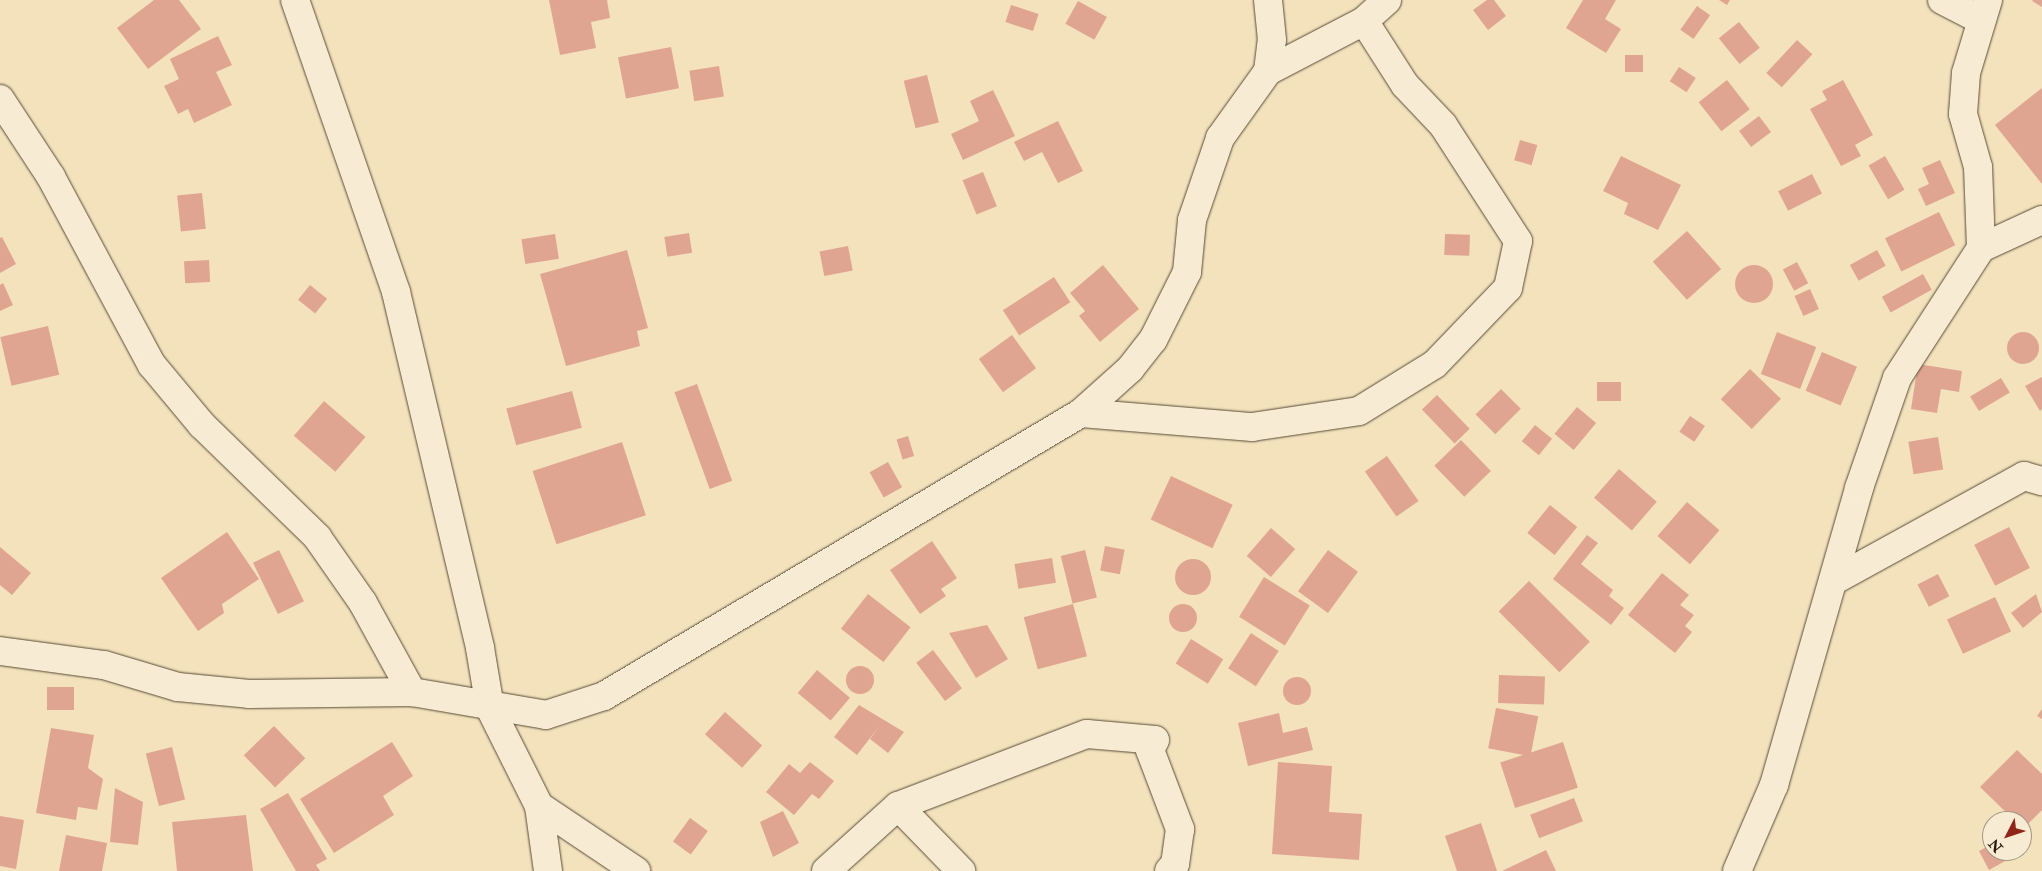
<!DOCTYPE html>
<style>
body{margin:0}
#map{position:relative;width:2042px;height:871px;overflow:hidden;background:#f3e2bc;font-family:"IM FELL Double Pica",serif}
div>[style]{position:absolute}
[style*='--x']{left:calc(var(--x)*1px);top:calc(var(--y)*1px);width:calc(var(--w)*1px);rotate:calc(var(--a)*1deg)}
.building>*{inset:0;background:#e0a591;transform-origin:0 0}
.round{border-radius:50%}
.roads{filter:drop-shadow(0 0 1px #574a37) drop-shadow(0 0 1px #574a37)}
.minor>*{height:28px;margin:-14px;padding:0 14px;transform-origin:14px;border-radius:14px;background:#f7ecd3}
.tertiary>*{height:28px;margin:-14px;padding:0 14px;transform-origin:14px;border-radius:14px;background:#f7ecd3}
span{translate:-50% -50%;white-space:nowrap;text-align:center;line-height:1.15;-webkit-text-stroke:4px #f7ecd3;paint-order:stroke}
.north{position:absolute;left:1982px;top:811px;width:50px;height:50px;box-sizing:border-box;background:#f7ecd3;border:1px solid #a29783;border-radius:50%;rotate:229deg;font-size:14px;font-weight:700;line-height:20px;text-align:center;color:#23180b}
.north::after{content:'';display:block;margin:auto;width:18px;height:22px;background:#8f2418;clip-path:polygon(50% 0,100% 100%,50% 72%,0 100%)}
</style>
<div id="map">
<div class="building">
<i style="clip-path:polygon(154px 0,179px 0,201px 29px,148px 69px,117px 28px)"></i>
<i style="clip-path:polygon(549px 0,607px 0,610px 18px,591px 22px,596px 48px,560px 55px)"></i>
<i style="clip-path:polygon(1487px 0,1494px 0,1506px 16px,1488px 30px,1473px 10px)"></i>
<i style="clip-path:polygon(1583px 0,1616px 0,1605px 19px,1621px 29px,1606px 53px,1566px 28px)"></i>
<i style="clip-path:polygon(1719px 0,1730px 0,1727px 5px)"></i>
<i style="clip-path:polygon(2033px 0,2042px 0,2042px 7px,2032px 1px)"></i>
<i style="left:1078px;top:1px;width:33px;height:26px;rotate:29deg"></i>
<i style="left:1011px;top:5px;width:29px;height:18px;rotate:18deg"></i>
<i style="left:1697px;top:6px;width:16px;height:29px;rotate:35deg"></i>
<i style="left:1739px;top:22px;width:33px;height:26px;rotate:51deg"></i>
<i style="clip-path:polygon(218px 36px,232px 65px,216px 72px,232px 105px,194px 123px,188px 109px,178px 114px,164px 86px,179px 79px,170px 59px)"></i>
<i style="left:1797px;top:40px;width:21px;height:45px;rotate:43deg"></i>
<i style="left:671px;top:47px;width:42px;height:54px;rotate:79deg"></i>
<i style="left:1625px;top:55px;width:18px;height:17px"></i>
<i style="left:719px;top:66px;width:31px;height:30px;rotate:81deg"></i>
<i style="left:1679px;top:67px;width:20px;height:17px;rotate:33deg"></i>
<i style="left:927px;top:75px;width:49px;height:24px;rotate:76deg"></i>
<i style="left:1727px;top:80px;width:37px;height:36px;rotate:52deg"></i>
<i style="clip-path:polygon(1843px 80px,1873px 135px,1855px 145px,1861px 156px,1841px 166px,1810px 109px,1827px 100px,1822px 91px)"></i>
<i style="clip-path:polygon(2042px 88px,2042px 184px,1995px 125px)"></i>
<i style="clip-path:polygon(993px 90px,1015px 136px,963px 160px,951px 134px,979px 121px,970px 101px)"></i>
<i style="left:1759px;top:116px;width:20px;height:25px;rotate:53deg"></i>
<i style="clip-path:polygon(1058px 121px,1083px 171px,1058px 183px,1042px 152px,1024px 161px,1014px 142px)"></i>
<i style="left:1520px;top:140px;width:18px;height:21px;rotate:16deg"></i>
<i style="clip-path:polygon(1621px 156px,1681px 185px,1658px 230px,1624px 214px,1628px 203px,1603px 191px)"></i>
<i style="left:1885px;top:156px;width:39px;height:19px;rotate:60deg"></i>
<i style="clip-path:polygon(1940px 160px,1955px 193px,1926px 206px,1918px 189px,1929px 184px,1922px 168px)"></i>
<i style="left:983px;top:172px;width:37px;height:22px;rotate:68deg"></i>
<i style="left:1812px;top:174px;width:22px;height:38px;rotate:63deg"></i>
<i style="left:202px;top:193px;width:36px;height:25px;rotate:84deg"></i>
<i style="left:1939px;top:212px;width:37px;height:60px;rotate:64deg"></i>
<i style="left:1687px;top:231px;width:51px;height:46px;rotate:48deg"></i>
<i style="left:689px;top:233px;width:20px;height:25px;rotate:81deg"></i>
<i style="left:555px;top:234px;width:25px;height:34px;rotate:81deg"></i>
<i style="left:1445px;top:234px;width:25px;height:21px;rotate:2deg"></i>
<i style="clip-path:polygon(2px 237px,16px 264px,0 273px,0 238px)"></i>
<i style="left:848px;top:246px;width:25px;height:29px;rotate:79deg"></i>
<i style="clip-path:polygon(627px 250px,648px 328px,637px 331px,640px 346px,566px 366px,540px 274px)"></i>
<i style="left:1877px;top:250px;width:18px;height:31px;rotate:61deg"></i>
<i style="left:209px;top:260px;width:22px;height:25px;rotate:87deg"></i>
<i style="left:1797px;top:262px;width:24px;height:16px;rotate:62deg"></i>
<i class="round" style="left:1735px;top:265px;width:38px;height:38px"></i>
<i style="clip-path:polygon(1103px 265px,1139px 309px,1100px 342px,1079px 316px,1085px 311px,1070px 293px)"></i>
<i style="left:1923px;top:274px;width:18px;height:47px;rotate:61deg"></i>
<i style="left:1054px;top:277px;width:30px;height:61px;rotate:57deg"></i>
<i style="clip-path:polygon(3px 283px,13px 305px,0 311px,0 285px)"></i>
<i style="left:310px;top:285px;width:22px;height:19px;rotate:39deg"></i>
<i style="left:1810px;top:289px;width:22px;height:17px;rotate:66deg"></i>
<i style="left:48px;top:326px;width:50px;height:49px;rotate:77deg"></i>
<i style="left:1777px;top:332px;width:42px;height:45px;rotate:21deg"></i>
<i class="round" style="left:2007px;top:332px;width:32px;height:32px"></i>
<i style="left:1012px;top:335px;width:41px;height:41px;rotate:54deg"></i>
<i style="left:1822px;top:352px;width:38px;height:42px;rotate:23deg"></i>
<i style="clip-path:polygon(1918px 364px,1962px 371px,1959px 392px,1941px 389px,1937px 413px,1911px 409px)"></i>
<i style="left:1750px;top:369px;width:43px;height:42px;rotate:44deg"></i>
<i style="clip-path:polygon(2042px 377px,2042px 409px,2040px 411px,2025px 386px)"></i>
<i style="left:2001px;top:378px;width:17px;height:36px;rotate:59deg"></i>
<i style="left:1597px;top:382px;width:24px;height:19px"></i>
<i style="left:697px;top:384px;width:103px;height:24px;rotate:70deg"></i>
<i style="left:1501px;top:389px;width:28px;height:36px;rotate:45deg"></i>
<i style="left:572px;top:391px;width:38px;height:68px;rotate:75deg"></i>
<i style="left:1437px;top:395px;width:47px;height:21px;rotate:46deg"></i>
<i style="left:324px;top:401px;width:55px;height:46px;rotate:41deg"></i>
<i style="left:1577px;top:407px;width:25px;height:35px;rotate:40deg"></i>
<i style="left:1690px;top:416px;width:18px;height:19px;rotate:34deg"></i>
<i style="left:1535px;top:425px;width:22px;height:21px;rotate:39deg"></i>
<i style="left:908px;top:436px;width:21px;height:12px;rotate:73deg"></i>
<i style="left:1938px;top:437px;width:33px;height:30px;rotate:81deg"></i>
<i style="left:1461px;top:440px;width:43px;height:37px;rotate:46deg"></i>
<i style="left:622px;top:442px;width:77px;height:94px;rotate:72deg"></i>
<i style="left:1387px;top:456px;width:55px;height:27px;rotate:55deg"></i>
<i style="left:888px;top:462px;width:29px;height:21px;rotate:61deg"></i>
<i style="left:1619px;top:469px;width:50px;height:38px;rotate:41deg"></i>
<i style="left:1171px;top:476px;width:68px;height:48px;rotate:25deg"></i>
<i style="left:1687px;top:502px;width:43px;height:45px;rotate:41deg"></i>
<i style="left:1550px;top:505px;width:35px;height:36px;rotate:39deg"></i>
<i style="left:2009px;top:527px;width:46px;height:39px;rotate:63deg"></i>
<i style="left:1271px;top:528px;width:32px;height:37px;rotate:41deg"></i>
<i style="clip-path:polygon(227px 532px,259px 579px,222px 604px,224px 613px,198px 631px,161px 578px)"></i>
<i style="clip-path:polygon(1587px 535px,1598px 543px,1581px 564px,1613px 590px,1609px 596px,1624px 608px,1611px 625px,1553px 579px)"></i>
<i style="clip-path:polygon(932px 541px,957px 578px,941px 589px,946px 596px,920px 614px,890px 570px)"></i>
<i style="left:1105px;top:546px;width:20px;height:25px;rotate:11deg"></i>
<i style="clip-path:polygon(0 547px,31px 573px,12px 595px,0 585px)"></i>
<i style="left:279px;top:550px;width:57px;height:29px;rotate:64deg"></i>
<i style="left:1085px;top:550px;width:49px;height:25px;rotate:76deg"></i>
<i style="left:1328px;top:550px;width:37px;height:51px;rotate:36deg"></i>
<i style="left:1052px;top:558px;width:25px;height:38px;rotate:81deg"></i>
<i class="round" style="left:1175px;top:559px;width:36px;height:36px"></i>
<i style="clip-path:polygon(1662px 573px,1689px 595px,1680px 605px,1694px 615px,1685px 626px,1692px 632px,1675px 653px,1628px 615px)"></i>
<i style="left:1938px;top:574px;width:25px;height:23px;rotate:63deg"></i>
<i style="left:1264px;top:577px;width:54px;height:47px;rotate:32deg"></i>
<i style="left:1529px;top:581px;width:86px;height:43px;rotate:45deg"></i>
<i style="left:868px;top:594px;width:54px;height:44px;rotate:38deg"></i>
<i style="clip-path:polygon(2036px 594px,2042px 612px,2023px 628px,2011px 613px)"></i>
<i style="left:1995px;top:597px;width:38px;height:53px;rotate:65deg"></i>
<i class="round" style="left:1169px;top:604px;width:28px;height:28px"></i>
<i style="left:1073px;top:604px;width:54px;height:51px;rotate:75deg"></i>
<i style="clip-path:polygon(987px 625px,1008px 659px,976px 678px,949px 633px)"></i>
<i style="left:1251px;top:633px;width:33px;height:42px;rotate:33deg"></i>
<i style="left:1191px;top:639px;width:38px;height:29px;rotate:32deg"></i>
<i style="left:933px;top:650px;width:48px;height:21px;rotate:53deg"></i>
<i class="round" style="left:846px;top:666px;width:28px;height:28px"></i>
<i style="left:817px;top:670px;width:43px;height:30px;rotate:40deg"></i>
<i style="left:1499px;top:675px;width:46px;height:28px;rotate:2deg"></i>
<i class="round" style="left:1283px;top:677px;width:28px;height:28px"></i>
<i style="left:74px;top:687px;width:23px;height:27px;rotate:90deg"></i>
<i style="clip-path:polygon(859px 705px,904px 732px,888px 753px,870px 739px,880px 725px,857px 755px,834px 737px)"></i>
<i style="left:1496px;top:708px;width:43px;height:41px;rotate:11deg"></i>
<i style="clip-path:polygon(2042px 709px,2042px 719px,2037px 716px)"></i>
<i style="left:725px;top:712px;width:50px;height:30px;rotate:42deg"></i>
<i style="clip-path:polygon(1279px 713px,1283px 733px,1307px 727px,1313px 750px,1248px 766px,1238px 723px)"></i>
<i style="left:274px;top:726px;width:45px;height:42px;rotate:46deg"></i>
<i style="clip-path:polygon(51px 728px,94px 735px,88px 768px,103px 779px,97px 810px,78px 807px,76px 820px,36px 813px)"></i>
<i style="clip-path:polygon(392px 742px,413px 776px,383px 796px,394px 815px,334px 853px,300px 799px)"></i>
<i style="left:1563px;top:742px;width:48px;height:66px;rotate:72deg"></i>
<i style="left:172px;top:747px;width:54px;height:27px;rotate:76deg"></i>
<i style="clip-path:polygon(2017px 750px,2042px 774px,2042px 810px,2023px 829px,2022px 821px,2015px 821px,1980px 787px)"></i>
<i style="clip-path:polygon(810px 762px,834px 781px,819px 799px,812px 794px,794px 815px,766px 792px,789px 764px,800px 773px)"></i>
<i style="clip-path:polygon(1278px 762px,1332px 766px,1329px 812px,1362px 814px,1359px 860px,1272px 854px)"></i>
<i style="clip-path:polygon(115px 788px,143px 802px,138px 845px,110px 842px)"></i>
<i style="clip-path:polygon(288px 793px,327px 859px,316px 865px,320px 871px,296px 871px,260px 809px)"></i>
<i style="left:1574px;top:798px;width:25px;height:47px;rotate:69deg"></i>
<i style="clip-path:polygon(783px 811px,799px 843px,773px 857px,760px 822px)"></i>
<i style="clip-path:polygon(246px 815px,253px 871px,177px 871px,172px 822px)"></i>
<i style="clip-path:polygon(0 816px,24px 820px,16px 869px,0 866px)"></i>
<i style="left:690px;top:818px;width:22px;height:29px;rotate:36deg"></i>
<i style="clip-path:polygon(1481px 823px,1497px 871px,1457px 871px,1445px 836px)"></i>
<i style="clip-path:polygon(66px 835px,107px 843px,102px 871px,59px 871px)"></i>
<i style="clip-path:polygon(1992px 844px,1992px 851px,2014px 851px,2016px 855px,1989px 870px,1979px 851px)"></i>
<i style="clip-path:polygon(1546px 850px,1556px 871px,1502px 871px)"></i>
</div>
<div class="roads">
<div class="minor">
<i style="--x:1942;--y:0;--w:44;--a:27.1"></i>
<i style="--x:1268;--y:71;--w:31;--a:-83"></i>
<i style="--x:1272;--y:40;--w:40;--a:-95.7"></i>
<i style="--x:0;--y:99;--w:93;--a:56.8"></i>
<i style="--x:51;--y:177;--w:213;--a:61.8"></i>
<i style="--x:152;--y:365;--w:78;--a:50.2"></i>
<i style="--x:202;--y:425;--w:161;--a:44.2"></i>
<i style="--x:317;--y:537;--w:80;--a:55.1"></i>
<i style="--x:363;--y:603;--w:102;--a:61.2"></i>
<i style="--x:1981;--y:248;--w:81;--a:-92.1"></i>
<i style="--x:1978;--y:167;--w:55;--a:-105.8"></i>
<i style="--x:1963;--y:114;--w:41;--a:-85.8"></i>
<i style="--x:1966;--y:73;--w:76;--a:-73.2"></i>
<i style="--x:1081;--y:413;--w:172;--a:4.7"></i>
<i style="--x:1252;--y:427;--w:108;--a:-8.5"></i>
<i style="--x:1359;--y:411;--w:89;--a:-31.7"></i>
<i style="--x:1435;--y:364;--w:105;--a:-46.2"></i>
<i style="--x:1508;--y:288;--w:48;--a:-78"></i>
<i style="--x:1518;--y:241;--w:138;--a:-122.9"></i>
<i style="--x:1443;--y:125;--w:55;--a:-133.5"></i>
<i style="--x:1405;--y:85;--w:76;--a:-122.6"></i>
<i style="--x:1833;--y:581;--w:218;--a:-28.8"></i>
<i style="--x:2024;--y:476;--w:19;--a:16"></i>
<i style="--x:0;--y:651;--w:105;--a:7.7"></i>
<i style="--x:104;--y:665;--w:77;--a:16.6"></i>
<i style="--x:178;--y:687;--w:71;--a:5.6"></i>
<i style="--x:249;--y:694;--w:163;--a:-0.7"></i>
<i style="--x:412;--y:692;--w:136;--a:9.7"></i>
<i style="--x:546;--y:715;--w:61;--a:-18.1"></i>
<i style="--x:604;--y:696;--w:555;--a:-30.68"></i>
<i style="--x:1081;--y:413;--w:66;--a:-41.9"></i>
<i style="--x:1130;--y:369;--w:37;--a:-52"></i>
<i style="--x:1153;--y:340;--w:76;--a:-63.4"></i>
<i style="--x:1187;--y:272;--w:52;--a:-84.5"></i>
<i style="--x:1192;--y:220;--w:87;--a:-71.1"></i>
<i style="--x:1220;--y:138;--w:82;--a:-54.4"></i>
<i style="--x:1268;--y:71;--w:108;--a:-27.5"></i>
<i style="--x:1364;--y:21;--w:31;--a:-42"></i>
<i style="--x:539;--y:806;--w:117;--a:33.8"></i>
<i style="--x:898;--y:806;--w:91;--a:45.9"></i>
<i style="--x:826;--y:871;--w:97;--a:-42.1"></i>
<i style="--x:898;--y:806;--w:202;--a:-20.9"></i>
<i style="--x:1087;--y:734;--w:68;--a:5"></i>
<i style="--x:1155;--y:740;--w:11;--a:117"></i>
<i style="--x:1150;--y:750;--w:85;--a:69.2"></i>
<i style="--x:1180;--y:829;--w:35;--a:98"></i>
<i style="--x:1175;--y:864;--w:9;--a:131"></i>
<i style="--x:1737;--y:871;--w:94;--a:-66.7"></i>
<i style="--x:1774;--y:785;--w:309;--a:-74"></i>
<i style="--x:1859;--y:488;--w:116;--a:-70.9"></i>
<i style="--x:1897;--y:378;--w:155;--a:-57.1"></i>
<i style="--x:1981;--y:248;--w:67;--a:-24.7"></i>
</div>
<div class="tertiary">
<i style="--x:295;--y:0;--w:309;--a:70.9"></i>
<i style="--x:396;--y:292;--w:366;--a:76.7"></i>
<i style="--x:480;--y:648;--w:61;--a:80.5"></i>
<i style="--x:490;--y:708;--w:110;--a:63.4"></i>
<i style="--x:539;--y:806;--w:66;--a:82.1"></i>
</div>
</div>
<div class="north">N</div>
</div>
